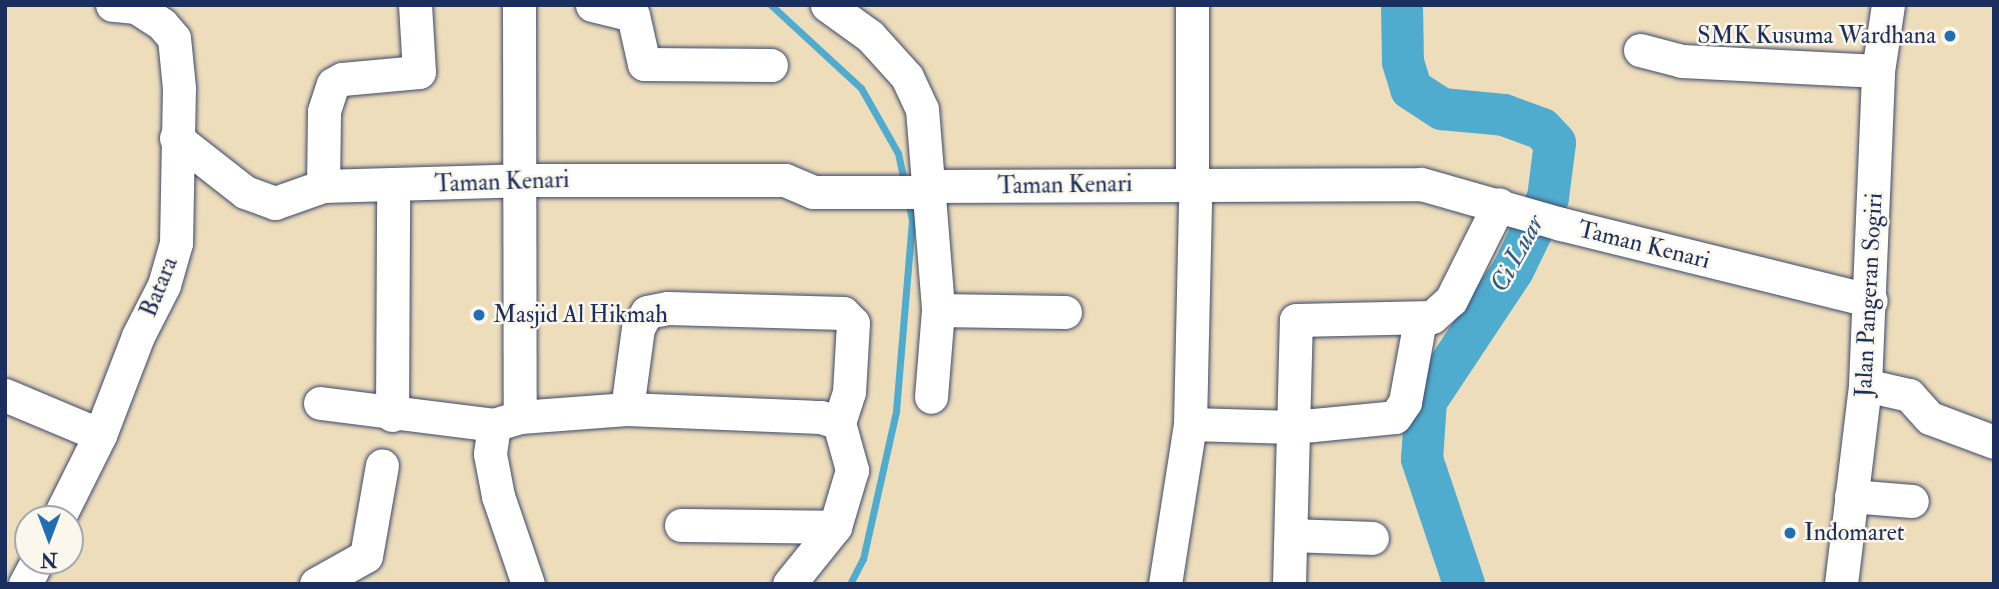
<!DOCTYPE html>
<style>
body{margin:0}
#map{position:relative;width:1999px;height:589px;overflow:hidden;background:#edb;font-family:"IM FELL Double Pica",serif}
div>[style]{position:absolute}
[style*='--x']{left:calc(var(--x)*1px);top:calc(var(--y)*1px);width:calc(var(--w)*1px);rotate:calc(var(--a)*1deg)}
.stream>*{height:7px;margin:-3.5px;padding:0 3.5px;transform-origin:3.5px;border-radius:3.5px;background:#50acce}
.river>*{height:42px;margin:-21px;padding:0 21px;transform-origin:21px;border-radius:21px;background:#50acce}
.roads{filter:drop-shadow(0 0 2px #3b496c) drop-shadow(0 0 2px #3b496c)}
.minor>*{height:33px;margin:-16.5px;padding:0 16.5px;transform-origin:16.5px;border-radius:16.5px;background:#fff}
.dots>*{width:19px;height:19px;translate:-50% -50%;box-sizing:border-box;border:4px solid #fbf7ec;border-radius:50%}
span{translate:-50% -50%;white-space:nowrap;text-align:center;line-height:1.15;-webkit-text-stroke:5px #fbf7ec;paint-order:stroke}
.poi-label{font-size:24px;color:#1b2f5e}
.right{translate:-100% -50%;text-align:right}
.left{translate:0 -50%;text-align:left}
.street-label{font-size:24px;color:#1b2f5e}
.water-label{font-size:26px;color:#2e5b85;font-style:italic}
.frame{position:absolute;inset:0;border:7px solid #1b2f5e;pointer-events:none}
.north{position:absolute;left:14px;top:505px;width:70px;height:70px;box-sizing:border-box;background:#fbf7ec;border:2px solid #a1a7b3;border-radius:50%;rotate:180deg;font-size:19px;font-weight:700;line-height:28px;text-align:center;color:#1b2f5e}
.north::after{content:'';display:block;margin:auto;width:24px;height:32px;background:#1f6fb2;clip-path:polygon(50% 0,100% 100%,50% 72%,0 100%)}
</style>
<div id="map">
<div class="stream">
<i style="--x:771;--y:5;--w:122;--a:42.7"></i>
<i style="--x:861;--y:88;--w:75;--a:60.4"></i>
<i style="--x:898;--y:153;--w:30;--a:78"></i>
<i style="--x:850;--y:584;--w:28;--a:-63"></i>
<i style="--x:863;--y:559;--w:152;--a:-77.4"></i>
<i style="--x:896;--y:411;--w:192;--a:-85.2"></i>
<i style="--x:912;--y:220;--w:19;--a:-102"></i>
</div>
<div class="river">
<i style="--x:1402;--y:5;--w:57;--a:89"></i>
<i style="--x:1403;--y:62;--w:28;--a:73"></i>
<i style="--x:1411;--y:89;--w:37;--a:33"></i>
<i style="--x:1442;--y:109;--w:62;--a:5.5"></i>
<i style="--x:1504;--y:115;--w:40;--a:20.2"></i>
<i style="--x:1542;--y:129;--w:19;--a:47"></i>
<i style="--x:1555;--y:143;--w:55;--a:97.3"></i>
<i style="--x:1548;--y:198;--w:80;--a:115.9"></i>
<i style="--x:1513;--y:270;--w:157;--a:123.6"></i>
<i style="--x:1426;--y:401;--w:58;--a:93.9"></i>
<i style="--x:1422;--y:459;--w:132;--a:71.4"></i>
</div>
<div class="roads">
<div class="minor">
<i style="--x:519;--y:5;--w:412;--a:89.9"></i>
<i style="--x:520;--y:417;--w:107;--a:-4.3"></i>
<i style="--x:627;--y:409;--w:194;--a:2.4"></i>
<i style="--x:821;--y:417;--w:19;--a:18"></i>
<i style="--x:839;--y:423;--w:49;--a:74.5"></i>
<i style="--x:852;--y:470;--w:59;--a:106.6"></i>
<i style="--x:835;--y:527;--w:73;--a:128.9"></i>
<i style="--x:592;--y:5;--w:42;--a:13.7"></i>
<i style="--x:633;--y:15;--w:50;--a:77.3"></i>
<i style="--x:644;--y:64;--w:127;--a:0.5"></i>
<i style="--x:827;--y:5;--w:53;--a:35.8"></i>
<i style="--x:870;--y:36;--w:55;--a:47.9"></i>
<i style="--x:907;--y:77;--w:35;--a:65"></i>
<i style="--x:922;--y:109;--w:202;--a:85.4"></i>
<i style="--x:938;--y:310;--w:87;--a:94.6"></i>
<i style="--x:1192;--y:5;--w:179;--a:90"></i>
<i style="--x:1640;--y:50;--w:43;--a:14.7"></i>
<i style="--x:1682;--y:61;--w:196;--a:2.9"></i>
<i style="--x:176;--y:138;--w:88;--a:38"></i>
<i style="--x:245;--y:192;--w:32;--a:20"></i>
<i style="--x:275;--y:203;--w:51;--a:-19.5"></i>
<i style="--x:323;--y:186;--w:197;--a:-1.7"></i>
<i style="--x:520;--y:180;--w:265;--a:0"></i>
<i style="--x:785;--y:180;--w:30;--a:23"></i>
<i style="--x:813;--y:192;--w:111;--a:0"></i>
<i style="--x:924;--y:192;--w:8;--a:-45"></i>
<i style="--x:930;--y:186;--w:491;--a:-0.2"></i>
<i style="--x:1421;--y:184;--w:146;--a:15.9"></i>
<i style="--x:1561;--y:224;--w:319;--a:13.9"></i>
<i style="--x:323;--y:186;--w:75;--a:-89.2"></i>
<i style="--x:324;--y:111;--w:28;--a:-72"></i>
<i style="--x:333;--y:84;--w:10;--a:-29"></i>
<i style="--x:342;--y:79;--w:77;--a:-5.2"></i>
<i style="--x:419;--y:72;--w:67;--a:-93.4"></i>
<i style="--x:1195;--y:204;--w:220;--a:91.3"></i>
<i style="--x:1190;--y:424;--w:103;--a:1.7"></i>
<i style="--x:1293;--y:427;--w:102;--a:-5.6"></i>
<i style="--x:1395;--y:417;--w:18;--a:-56"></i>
<i style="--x:1405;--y:402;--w:83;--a:-79.6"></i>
<i style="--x:938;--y:310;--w:127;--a:0.9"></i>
<i style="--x:1865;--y:385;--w:45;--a:12.8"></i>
<i style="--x:1909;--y:395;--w:31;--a:48"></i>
<i style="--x:1930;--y:418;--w:68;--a:20.6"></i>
<i style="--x:5;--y:395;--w:103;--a:22.8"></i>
<i style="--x:320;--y:403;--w:175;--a:7.2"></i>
<i style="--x:627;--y:409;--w:82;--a:-82.3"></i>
<i style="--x:638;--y:328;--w:18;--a:-61"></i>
<i style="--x:647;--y:312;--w:21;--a:-11"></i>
<i style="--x:668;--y:308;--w:175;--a:1.6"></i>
<i style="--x:843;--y:313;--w:14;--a:45"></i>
<i style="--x:853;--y:323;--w:69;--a:93.3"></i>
<i style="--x:849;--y:392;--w:33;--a:108"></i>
<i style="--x:392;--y:415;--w:229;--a:-89.7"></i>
<i style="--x:520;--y:417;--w:27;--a:163"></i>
<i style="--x:494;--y:425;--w:29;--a:98"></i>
<i style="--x:490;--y:454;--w:43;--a:79.2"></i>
<i style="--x:498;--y:496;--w:93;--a:71.2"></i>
<i style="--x:1851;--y:496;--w:61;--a:4.7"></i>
<i style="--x:58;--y:519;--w:94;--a:-63.4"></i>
<i style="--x:100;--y:435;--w:106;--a:-69"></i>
<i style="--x:138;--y:336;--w:57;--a:-63"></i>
<i style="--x:164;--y:285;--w:44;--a:-74.1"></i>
<i style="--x:176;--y:243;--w:155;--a:-88.9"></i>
<i style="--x:179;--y:88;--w:50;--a:-95.7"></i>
<i style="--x:174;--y:38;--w:18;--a:-131"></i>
<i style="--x:162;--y:24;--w:31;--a:-147"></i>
<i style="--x:136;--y:7;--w:24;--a:-175"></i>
<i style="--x:681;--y:525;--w:154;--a:0.7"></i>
<i style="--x:1292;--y:535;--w:80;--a:2.1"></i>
<i style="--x:25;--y:584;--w:26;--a:-62"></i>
<i style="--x:316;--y:584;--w:57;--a:-29.2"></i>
<i style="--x:366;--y:556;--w:92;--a:-80"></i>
<i style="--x:1165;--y:584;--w:162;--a:-81.1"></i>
<i style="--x:1289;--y:584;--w:264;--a:-88.5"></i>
<i style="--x:1296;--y:320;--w:136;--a:-1.3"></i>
<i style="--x:1432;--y:317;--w:25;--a:-42"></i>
<i style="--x:1451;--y:300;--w:107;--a:-63.4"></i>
<i style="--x:1841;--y:584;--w:200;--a:-83.1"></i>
<i style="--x:1865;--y:385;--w:314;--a:-87.6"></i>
<i style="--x:1878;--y:71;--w:67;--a:-81.4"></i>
</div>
</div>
<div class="dots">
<i style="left:1950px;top:36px;background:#1f6fb2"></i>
<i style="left:479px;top:315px;background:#1f6fb2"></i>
<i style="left:1790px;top:533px;background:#1f6fb2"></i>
</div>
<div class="poi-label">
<span class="right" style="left:1936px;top:36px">SMK Kusuma Wardhana</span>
<span class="left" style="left:493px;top:315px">Masjid Al Hikmah</span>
<span class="left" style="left:1804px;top:533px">Indomaret</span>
</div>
<div class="street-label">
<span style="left:502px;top:182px;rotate:-2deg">Taman Kenari</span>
<span style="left:1065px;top:185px;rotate:-1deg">Taman Kenari</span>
<span style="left:1644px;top:245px;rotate:14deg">Taman Kenari</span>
<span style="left:159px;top:287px;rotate:-68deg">Batara</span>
<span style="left:1869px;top:295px;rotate:-87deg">Jalan Pangeran Sogiri</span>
</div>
<div class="water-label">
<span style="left:1518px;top:254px;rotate:-61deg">Ci Luar</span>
</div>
<div class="frame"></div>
<div class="north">N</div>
</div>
